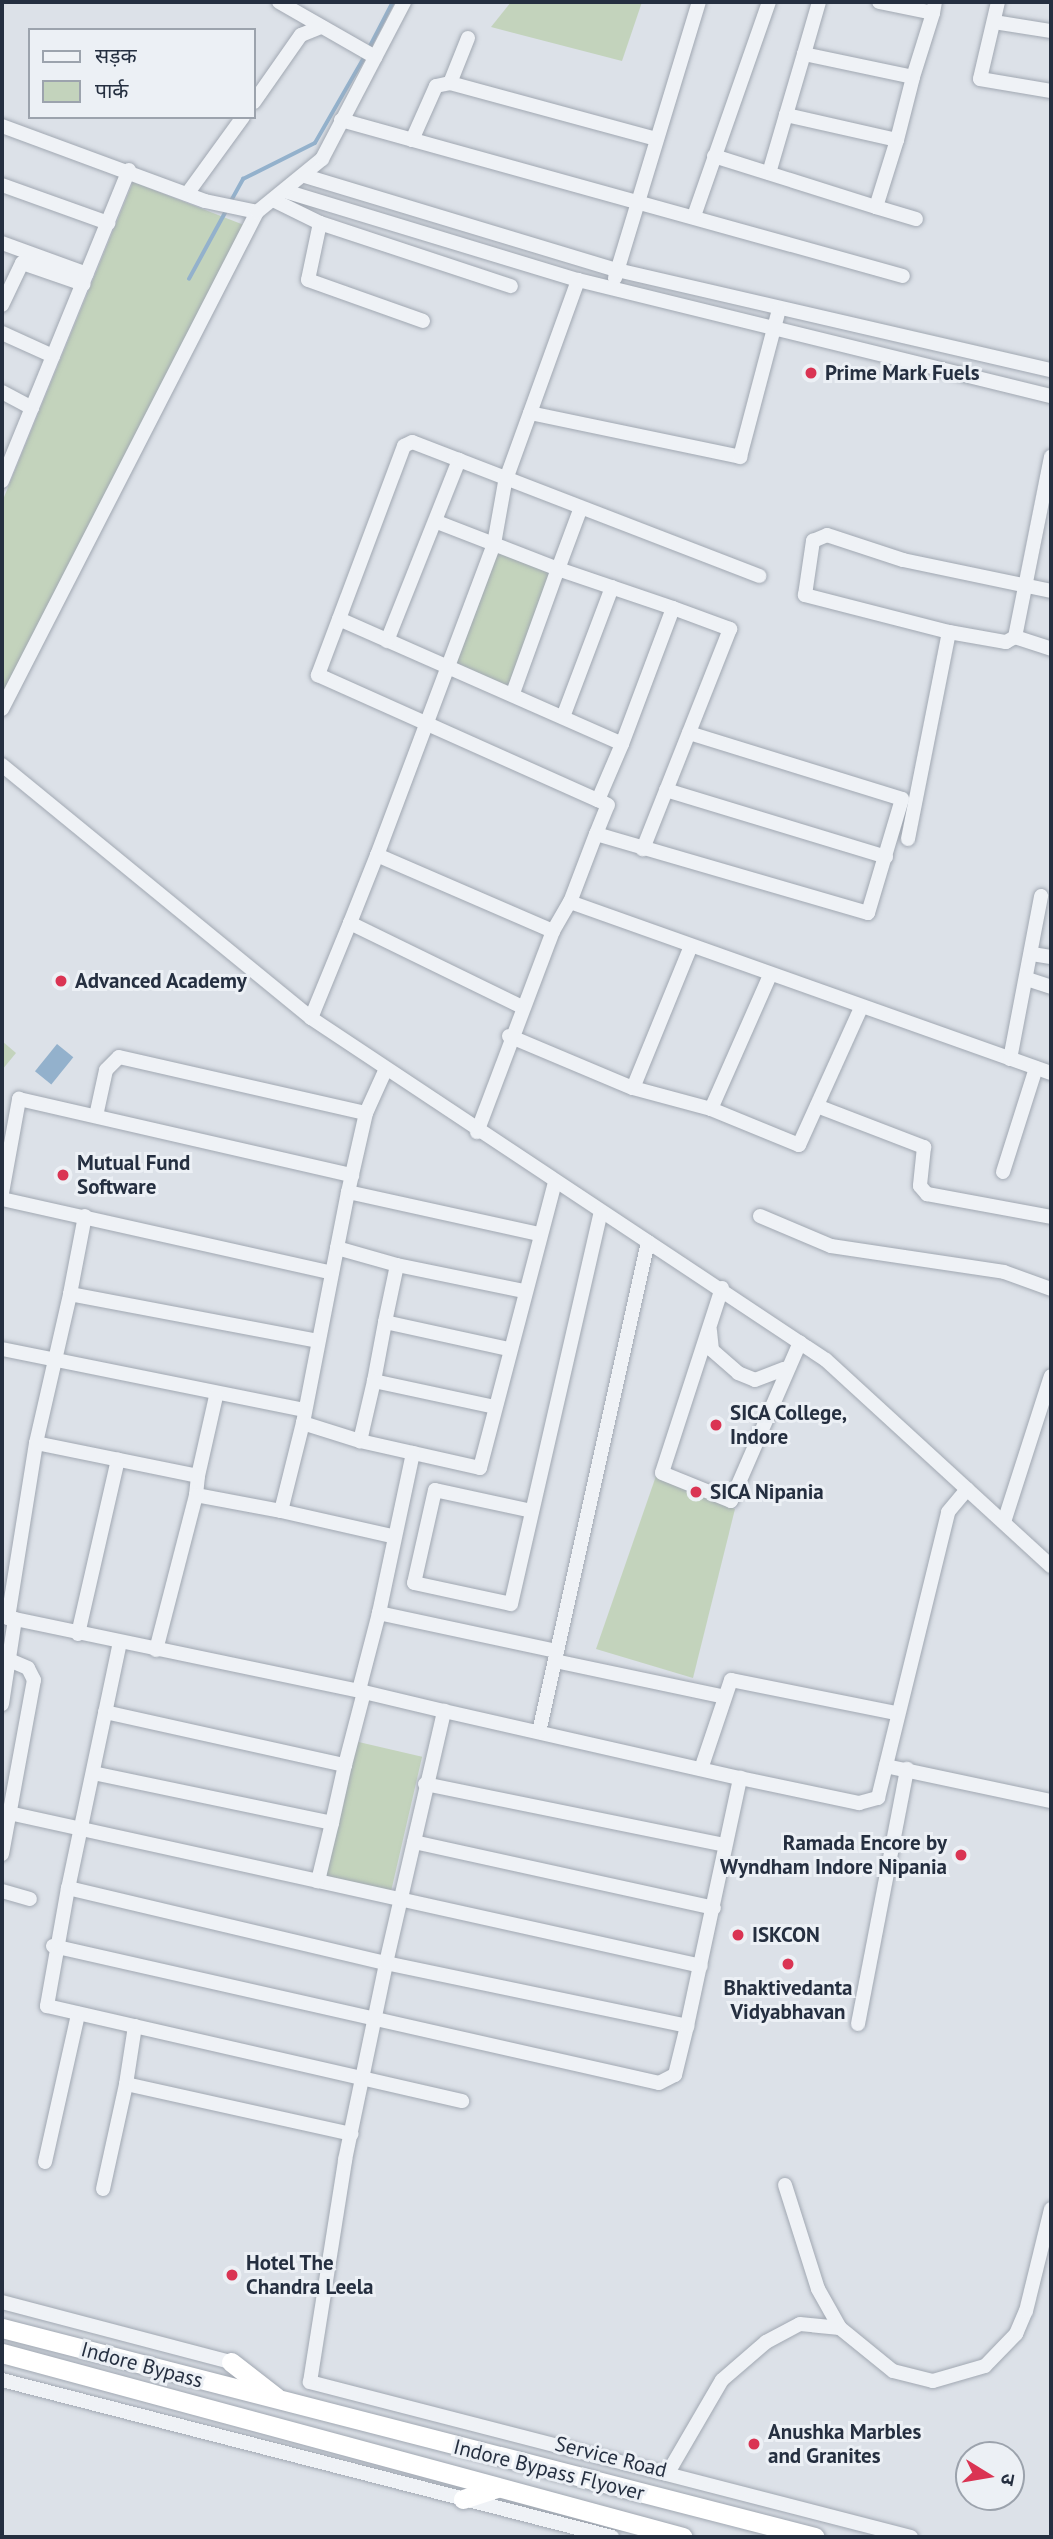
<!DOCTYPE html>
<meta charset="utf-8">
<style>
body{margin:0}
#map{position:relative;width:1053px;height:2539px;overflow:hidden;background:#dce1e8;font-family:"PT Sans","Noto Sans Devanagari",sans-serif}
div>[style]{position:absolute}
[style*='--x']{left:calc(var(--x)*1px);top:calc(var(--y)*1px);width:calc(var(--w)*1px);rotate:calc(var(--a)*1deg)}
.green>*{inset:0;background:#c3d3bc;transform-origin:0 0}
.water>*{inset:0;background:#93b1cc;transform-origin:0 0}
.stream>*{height:3.5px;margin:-1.75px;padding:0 1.75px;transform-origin:1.75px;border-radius:1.75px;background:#93b1cc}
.roads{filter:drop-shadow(0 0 2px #a1a8b2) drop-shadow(0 0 2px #a1a8b2)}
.minor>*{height:14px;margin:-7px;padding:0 7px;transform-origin:7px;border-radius:7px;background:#eff2f6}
.highway>*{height:19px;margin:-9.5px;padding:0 9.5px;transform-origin:9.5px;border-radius:9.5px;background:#fff}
.dots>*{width:19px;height:19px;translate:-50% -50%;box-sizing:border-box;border:4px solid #ecf0f5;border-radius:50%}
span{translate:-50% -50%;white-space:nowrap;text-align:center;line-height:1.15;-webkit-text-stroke:6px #ecf0f5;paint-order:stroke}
.poi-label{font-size:21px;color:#252f40;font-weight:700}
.left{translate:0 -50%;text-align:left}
.right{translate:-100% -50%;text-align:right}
.street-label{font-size:21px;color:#252f40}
.frame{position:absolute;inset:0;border:4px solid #252f40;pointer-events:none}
.legend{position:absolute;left:28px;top:28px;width:228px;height:91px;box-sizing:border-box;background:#ecf0f5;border:2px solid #9ca3ad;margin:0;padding:9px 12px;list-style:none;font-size:21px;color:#252f40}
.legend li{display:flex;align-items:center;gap:14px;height:35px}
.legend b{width:35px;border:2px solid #9ca3ad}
.north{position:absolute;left:955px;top:2441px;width:70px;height:70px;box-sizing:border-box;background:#ecf0f5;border:2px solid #9ca3ad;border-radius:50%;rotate:101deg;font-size:19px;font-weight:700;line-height:28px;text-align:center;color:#252f40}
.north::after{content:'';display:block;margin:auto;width:24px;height:32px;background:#da3453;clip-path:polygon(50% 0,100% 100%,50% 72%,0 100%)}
</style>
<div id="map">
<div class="green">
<i style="clip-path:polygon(511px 2px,642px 2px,622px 61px,491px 27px)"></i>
<i style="clip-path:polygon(133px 182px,244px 225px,2px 696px,2px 502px)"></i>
<i style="left:489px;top:549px;width:66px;height:123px;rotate:20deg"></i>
<i style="clip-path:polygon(2px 1041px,16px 1053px,2px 1070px)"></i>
<i style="clip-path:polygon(656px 1476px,735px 1509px,693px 1678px,596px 1649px)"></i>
<i style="left:350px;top:1740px;width:74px;height:147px;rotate:13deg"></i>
</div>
<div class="water">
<i style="left:57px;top:1044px;width:21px;height:35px;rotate:39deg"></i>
</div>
<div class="stream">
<i style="--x:368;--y:50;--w:54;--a:-62.5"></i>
<i style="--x:231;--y:201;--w:25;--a:-61"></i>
<i style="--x:243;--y:179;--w:80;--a:-26.6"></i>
<i style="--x:315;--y:143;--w:100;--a:-60.1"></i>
<i style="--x:189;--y:279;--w:77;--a:-61.4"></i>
</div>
<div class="roads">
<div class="minor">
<i style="--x:279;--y:2;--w:111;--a:29.8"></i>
<i style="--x:879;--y:2;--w:55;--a:11.5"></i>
<i style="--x:933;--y:13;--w:11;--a:-80"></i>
<i style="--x:998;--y:2;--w:79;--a:103.2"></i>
<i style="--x:980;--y:79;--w:72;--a:9.6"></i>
<i style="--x:994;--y:22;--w:58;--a:9"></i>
<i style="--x:468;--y:38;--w:48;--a:111.8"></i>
<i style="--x:450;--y:83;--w:210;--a:15.2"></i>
<i style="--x:804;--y:54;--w:54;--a:-73.9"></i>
<i style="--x:254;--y:102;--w:82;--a:-55"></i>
<i style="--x:301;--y:35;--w:22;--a:-22"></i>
<i style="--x:341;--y:120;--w:583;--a:15.51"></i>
<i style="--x:2;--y:126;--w:216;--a:20.3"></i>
<i style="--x:205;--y:201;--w:53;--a:11.9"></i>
<i style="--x:412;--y:140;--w:59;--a:-66"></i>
<i style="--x:436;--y:86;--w:14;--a:-12"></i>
<i style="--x:897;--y:140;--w:65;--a:-75.7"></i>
<i style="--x:714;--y:156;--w:170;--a:17.5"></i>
<i style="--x:769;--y:173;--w:60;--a:-73.7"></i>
<i style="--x:305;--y:176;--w:326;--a:16.8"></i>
<i style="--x:617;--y:270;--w:445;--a:13"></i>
<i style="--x:2;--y:185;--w:113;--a:19.7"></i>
<i style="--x:288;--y:192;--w:303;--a:16.9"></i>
<i style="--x:578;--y:280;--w:487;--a:13.8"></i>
<i style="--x:187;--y:194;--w:95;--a:-54"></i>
<i style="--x:273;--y:200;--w:52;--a:26.1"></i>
<i style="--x:320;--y:223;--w:201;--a:18.3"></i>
<i style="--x:694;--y:216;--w:227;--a:-70.7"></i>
<i style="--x:916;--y:219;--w:42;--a:-163.3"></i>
<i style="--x:876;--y:207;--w:70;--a:-72.6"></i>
<i style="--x:897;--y:140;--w:114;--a:-167.3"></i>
<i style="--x:786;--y:115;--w:64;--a:-73.6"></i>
<i style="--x:804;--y:54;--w:111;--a:11.9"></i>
<i style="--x:913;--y:77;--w:67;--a:-72.6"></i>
<i style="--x:320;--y:223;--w:58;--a:101.9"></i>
<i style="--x:308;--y:280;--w:122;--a:19.6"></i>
<i style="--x:2;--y:243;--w:90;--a:20"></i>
<i style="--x:615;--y:278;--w:288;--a:-73.1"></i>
<i style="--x:2;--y:305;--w:47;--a:-64.5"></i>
<i style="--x:22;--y:263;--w:65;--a:19"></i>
<i style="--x:2;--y:333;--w:56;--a:24.3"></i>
<i style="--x:2;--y:392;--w:34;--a:28"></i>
<i style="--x:530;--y:413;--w:215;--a:11.8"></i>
<i style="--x:740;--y:457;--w:153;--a:-75.2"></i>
<i style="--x:459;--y:460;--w:50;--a:-159"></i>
<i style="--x:412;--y:442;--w:9;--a:153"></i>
<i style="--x:404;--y:446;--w:245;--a:110.6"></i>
<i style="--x:318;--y:675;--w:307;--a:24.1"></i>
<i style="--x:598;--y:800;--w:61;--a:-66.8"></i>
<i style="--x:2;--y:481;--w:336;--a:-67.8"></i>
<i style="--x:580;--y:510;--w:63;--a:110.4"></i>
<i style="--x:558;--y:569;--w:121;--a:18.7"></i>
<i style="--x:437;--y:522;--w:61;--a:21.1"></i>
<i style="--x:494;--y:544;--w:332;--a:110.6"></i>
<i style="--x:377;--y:855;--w:192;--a:23.4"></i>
<i style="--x:553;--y:931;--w:215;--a:110.7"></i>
<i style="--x:339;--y:619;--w:309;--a:23.8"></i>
<i style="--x:622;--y:744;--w:145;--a:-69.4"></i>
<i style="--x:673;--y:608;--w:61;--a:20.2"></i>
<i style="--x:730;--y:629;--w:237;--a:111.6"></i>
<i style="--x:949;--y:632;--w:149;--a:-165.6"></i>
<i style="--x:805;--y:595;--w:55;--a:-81.6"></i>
<i style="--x:813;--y:541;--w:15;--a:-23"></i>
<i style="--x:827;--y:535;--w:80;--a:18.2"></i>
<i style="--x:903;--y:560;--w:151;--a:11.8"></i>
<i style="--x:1015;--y:637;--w:184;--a:-78.7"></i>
<i style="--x:387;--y:641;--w:195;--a:-68.3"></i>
<i style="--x:459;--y:460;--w:322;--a:21.1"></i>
<i style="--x:513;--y:693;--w:132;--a:-70.1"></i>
<i style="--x:558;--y:569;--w:69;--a:-158.7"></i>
<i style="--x:494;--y:544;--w:63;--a:-79.9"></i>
<i style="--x:505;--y:482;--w:215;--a:-70.1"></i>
<i style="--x:2;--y:709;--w:559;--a:-62.84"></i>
<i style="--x:257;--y:212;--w:84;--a:-39.2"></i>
<i style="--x:322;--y:159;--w:177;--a:-62.4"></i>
<i style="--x:563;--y:717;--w:139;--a:-69.3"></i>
<i style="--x:689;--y:733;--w:223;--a:17.2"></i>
<i style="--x:902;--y:799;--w:119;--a:106.6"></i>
<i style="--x:868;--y:913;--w:283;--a:-163.8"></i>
<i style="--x:596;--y:834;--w:73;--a:110.9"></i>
<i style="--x:570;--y:902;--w:510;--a:19.57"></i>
<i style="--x:2;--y:765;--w:399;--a:39.3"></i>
<i style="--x:311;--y:1018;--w:618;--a:33.59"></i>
<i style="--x:826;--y:1360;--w:305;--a:42.5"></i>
<i style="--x:666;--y:790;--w:230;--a:16.9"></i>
<i style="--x:596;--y:834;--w:31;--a:-68"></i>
<i style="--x:608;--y:805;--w:11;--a:-153"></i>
<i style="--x:908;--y:839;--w:211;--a:-78.8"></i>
<i style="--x:949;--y:632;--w:58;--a:10"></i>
<i style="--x:1006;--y:642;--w:10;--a:-29"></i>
<i style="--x:1015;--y:637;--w:38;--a:18"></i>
<i style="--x:377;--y:855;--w:73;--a:111.7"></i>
<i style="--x:350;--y:923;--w:191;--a:26"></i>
<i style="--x:553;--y:931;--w:34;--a:-60"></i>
<i style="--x:1032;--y:954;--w:19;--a:9"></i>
<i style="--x:1027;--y:979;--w:25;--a:18"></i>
<i style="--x:311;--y:1018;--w:103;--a:-67.7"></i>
<i style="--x:509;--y:1036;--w:134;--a:22.8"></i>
<i style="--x:633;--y:1088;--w:81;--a:15.1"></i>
<i style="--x:711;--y:1109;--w:95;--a:22.2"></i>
<i style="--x:799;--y:1145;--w:150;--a:-65.7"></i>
<i style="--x:1010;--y:1059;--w:166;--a:-79.2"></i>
<i style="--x:633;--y:1088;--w:153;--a:-67.8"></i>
<i style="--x:817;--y:1106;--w:115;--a:21"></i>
<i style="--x:924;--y:1147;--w:39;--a:96"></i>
<i style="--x:920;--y:1186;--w:11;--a:49"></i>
<i style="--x:927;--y:1194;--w:126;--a:10.5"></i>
<i style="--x:711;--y:1109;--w:146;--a:-66.2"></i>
<i style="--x:366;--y:1113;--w:46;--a:-65.7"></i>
<i style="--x:96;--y:1116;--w:47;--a:-77.7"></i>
<i style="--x:106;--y:1070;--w:18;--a:-45"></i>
<i style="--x:119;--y:1057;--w:253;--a:12.8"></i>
<i style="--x:366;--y:1113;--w:81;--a:102.8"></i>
<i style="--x:1003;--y:1172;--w:109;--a:-72.4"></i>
<i style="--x:2;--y:1193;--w:96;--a:-79.7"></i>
<i style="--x:19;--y:1099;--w:342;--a:12.9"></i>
<i style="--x:2;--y:1199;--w:338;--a:12.6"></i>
<i style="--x:85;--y:1216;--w:79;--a:100.9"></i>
<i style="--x:70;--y:1294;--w:252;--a:10.7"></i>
<i style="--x:760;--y:1216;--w:77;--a:22.9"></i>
<i style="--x:831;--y:1246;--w:175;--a:8.5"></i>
<i style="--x:1004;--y:1272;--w:50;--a:19.9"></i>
<i style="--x:337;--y:1248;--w:57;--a:-78.9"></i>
<i style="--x:348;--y:1192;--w:196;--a:12.4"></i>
<i style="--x:722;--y:1288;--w:194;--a:108"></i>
<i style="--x:662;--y:1473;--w:74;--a:22.1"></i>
<i style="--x:731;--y:1501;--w:173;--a:-66.5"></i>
<i style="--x:385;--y:1322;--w:58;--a:-78.1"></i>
<i style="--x:397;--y:1265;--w:130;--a:11.6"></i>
<i style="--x:710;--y:1331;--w:19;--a:84"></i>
<i style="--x:712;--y:1350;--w:35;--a:41"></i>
<i style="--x:738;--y:1373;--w:18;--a:22"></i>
<i style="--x:755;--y:1380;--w:31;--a:-21"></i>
<i style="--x:2;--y:1349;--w:309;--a:11.4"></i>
<i style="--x:374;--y:1381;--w:60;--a:-79.4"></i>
<i style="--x:385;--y:1322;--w:127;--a:12.3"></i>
<i style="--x:495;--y:1407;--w:124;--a:-167.9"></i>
<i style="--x:374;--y:1381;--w:62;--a:103.1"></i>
<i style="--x:360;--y:1441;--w:123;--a:12.7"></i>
<i style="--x:480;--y:1468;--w:295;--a:-75.3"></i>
<i style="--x:360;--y:1441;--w:60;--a:-162.5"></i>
<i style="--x:303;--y:1423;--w:178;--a:-79"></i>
<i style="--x:337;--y:1248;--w:62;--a:15.8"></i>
<i style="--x:36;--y:1443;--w:153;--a:-77.1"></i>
<i style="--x:413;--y:1453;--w:164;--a:102"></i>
<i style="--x:379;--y:1613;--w:182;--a:12.1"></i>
<i style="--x:198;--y:1476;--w:82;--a:-77.3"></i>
<i style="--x:281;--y:1511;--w:114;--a:12.7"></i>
<i style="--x:532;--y:1511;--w:99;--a:-167.8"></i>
<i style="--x:435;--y:1490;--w:95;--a:102.7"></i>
<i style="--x:414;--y:1583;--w:99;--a:12.2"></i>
<i style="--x:511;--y:1604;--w:402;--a:-77.1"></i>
<i style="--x:1004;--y:1522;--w:153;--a:-72.2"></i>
<i style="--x:2;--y:1616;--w:6;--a:18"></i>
<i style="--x:8;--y:1618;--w:177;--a:-80.9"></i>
<i style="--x:36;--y:1443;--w:165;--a:11.5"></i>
<i style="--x:198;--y:1476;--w:19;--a:96"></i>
<i style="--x:196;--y:1495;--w:86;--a:10.7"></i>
<i style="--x:281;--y:1511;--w:91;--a:-76"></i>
<i style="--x:78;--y:1634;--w:179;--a:-77.1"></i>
<i style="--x:120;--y:1642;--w:251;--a:101.9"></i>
<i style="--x:68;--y:1888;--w:327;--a:13.3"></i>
<i style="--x:386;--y:1963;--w:259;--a:-77"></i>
<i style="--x:444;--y:1711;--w:303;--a:12.8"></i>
<i style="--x:156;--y:1650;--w:160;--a:-75.5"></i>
<i style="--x:555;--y:1661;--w:170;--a:11.9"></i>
<i style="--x:359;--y:1690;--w:80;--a:-75.4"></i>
<i style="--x:2;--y:1704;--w:86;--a:-81.3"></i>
<i style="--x:15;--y:1619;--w:357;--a:11.8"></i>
<i style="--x:105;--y:1712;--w:246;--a:12.5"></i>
<i style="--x:345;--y:1765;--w:75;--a:-75.4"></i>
<i style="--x:364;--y:1692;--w:82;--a:13.4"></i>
<i style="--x:539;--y:1732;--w:502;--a:-77.46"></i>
<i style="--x:886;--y:1766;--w:169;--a:12"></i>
<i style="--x:701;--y:1769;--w:94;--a:-71.4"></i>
<i style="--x:731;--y:1680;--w:168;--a:11.3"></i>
<i style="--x:93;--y:1773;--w:244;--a:11.8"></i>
<i style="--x:332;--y:1823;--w:60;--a:103.6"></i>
<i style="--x:318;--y:1881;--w:392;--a:12.5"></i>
<i style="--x:425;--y:1784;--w:306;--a:11.5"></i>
<i style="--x:9;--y:1813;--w:316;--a:12.4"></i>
<i style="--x:332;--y:1823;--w:59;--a:-77.4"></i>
<i style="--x:414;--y:1842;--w:307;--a:12.4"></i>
<i style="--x:2;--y:1854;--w:177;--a:-79.6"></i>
<i style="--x:34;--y:1680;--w:13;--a:-117"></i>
<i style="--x:28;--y:1668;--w:21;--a:-157"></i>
<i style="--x:68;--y:1888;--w:120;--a:100.1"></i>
<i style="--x:47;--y:2006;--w:426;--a:12.9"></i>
<i style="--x:2;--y:1891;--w:29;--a:16"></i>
<i style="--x:53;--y:1946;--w:621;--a:12.74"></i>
<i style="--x:659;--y:2083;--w:18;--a:-27"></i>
<i style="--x:675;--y:2075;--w:50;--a:-76.2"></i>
<i style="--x:858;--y:2024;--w:260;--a:-79.1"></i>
<i style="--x:135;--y:2026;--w:59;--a:98.8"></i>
<i style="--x:126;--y:2084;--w:231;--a:12.5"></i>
<i style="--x:45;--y:2162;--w:152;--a:-77.4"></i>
<i style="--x:785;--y:2185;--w:109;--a:72.4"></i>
<i style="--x:818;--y:2289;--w:45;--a:60.6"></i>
<i style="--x:103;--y:2189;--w:107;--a:-77.6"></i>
<i style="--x:2;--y:2302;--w:237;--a:14.7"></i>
<i style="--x:2;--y:2380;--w:630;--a:14.43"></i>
<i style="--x:669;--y:2471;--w:105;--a:-59.8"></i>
<i style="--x:722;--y:2380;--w:58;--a:-40.8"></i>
<i style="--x:766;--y:2342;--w:38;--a:-28"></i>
<i style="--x:800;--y:2324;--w:40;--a:5.7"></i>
<i style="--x:840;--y:2328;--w:68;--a:39.1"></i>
<i style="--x:893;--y:2371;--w:41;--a:14"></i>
<i style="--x:933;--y:2381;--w:54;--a:-16.1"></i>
<i style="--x:985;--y:2366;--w:45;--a:-45.9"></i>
<i style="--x:1016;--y:2334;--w:25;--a:-67"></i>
<i style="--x:1026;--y:2311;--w:105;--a:-76.2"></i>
<i style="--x:911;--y:2537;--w:621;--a:-165.54"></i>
<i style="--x:310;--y:2382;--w:225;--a:-81"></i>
<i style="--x:345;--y:2160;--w:201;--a:-78.2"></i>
<i style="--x:386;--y:1963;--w:308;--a:11.8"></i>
<i style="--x:687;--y:2026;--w:254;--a:-77.9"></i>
<i style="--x:740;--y:1778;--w:122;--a:11.9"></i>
<i style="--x:859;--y:1803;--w:20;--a:-15"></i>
<i style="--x:878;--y:1798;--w:294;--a:-76.2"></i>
<i style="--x:948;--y:1512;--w:30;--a:-50"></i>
</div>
<div class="highway">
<i style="--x:2;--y:2328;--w:839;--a:14.42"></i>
<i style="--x:2;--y:2353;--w:705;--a:15.12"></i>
<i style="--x:231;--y:2362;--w:57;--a:37.9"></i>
<i style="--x:463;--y:2499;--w:35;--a:-18"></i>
</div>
</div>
<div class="dots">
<i style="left:811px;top:373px;background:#da3453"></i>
<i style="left:61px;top:981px;background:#da3453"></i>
<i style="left:63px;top:1175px;background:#da3453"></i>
<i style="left:716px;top:1425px;background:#da3453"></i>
<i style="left:696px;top:1492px;background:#da3453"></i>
<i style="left:961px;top:1855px;background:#da3453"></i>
<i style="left:738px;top:1935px;background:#da3453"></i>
<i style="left:788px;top:1964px;background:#da3453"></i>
<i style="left:232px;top:2275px;background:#da3453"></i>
<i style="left:754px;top:2444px;background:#da3453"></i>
</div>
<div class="poi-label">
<span class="left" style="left:825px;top:373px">Prime Mark Fuels</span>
<span class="left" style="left:75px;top:981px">Advanced Academy</span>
<span class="left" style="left:77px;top:1175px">Mutual Fund<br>Software</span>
<span class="left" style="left:730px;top:1425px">SICA College,<br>Indore</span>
<span class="left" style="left:710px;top:1492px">SICA Nipania</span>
<span class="right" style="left:947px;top:1855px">Ramada Encore by<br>Wyndham Indore Nipania</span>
<span class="left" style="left:752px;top:1935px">ISKCON</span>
<span style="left:788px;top:2000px">Bhaktivedanta<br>Vidyabhavan</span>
<span class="left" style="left:246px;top:2275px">Hotel The<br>Chandra Leela</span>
<span class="left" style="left:768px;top:2444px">Anushka Marbles<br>and Granites</span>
</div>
<div class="street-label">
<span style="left:142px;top:2365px;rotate:15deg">Indore Bypass</span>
<span style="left:611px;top:2457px;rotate:14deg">Service Road</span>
<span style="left:549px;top:2470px;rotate:14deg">Indore Bypass Flyover</span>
</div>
<div class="frame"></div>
<ul class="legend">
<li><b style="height:9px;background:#eff2f6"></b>सड़क</li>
<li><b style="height:19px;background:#c3d3bc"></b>पार्क</li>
</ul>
<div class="north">उ</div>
</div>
